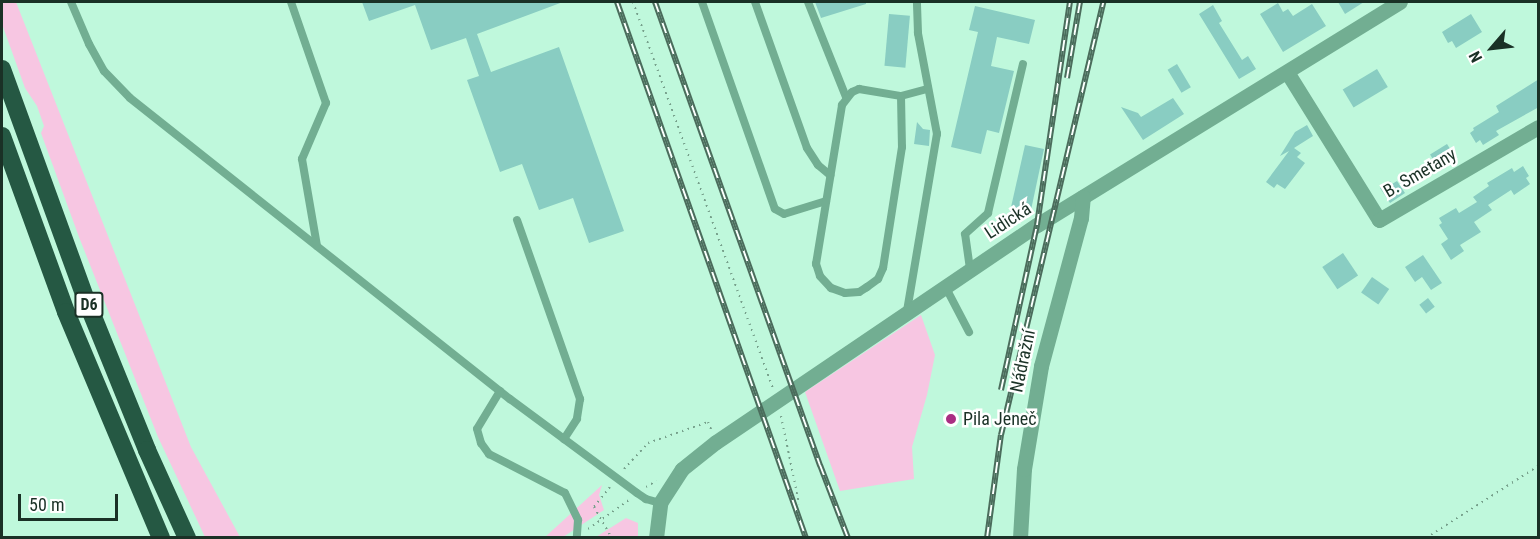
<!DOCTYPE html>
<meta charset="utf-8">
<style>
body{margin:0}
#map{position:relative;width:1540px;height:539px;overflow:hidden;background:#bff8dc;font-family:"Roboto Condensed",sans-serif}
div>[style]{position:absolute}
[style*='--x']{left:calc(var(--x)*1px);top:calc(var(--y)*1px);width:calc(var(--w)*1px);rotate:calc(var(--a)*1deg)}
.green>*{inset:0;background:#f7c6e2}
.building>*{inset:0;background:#89cdc2;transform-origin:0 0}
.path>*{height:2px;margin-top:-1px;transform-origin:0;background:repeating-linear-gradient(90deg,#76a08b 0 1.5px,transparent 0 6px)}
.service>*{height:8px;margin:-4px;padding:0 4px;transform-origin:4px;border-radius:4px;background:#72ae92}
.minor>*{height:15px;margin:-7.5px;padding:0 7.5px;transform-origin:7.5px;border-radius:7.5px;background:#72ae92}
.tertiary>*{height:15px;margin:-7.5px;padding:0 7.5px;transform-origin:7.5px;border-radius:7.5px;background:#72ae92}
.motorway>*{height:18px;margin:-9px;padding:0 9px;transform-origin:9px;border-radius:9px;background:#255843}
.rail>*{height:6px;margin-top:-3px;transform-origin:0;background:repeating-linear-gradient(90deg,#fff 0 11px,#4b6c5c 0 22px);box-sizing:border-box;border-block:2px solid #4b6c5c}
.dots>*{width:16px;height:16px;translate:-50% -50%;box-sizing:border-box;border:3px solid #fff;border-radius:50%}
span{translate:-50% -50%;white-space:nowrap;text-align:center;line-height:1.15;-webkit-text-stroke:5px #fff;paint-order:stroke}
.shield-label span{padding:2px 4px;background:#fff;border:2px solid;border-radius:4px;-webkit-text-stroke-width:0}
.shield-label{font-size:16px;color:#1a3126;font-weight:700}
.street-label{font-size:18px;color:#1a3126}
.poi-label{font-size:18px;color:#1a3126}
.left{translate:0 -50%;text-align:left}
.frame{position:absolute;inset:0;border:3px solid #1a3126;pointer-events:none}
.north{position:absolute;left:1462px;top:18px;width:60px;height:60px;-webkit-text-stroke:4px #fff;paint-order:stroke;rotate:242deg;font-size:16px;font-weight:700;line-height:24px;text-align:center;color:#1a3126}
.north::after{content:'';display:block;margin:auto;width:21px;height:27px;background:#1a3126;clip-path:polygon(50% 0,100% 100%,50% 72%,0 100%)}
.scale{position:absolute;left:18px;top:494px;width:100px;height:27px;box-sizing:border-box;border:3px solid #1a3126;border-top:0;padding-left:8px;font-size:18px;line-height:21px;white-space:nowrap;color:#1a3126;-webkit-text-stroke:4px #fff;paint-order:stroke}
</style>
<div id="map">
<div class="green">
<i style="clip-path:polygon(2px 2px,16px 2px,191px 447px,240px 537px,205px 537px,158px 437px,79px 237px,41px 133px,44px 126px,37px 106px,25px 88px,2px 24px)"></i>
<i style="clip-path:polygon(921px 315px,935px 355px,927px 395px,912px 447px,914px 479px,840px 491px,805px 392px)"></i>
<i style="clip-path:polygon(602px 485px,599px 495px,604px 510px,563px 537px,544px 538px)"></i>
<i style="clip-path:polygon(626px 518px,638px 523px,638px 537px,596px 537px)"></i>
</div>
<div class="building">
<i style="clip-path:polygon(362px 2px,563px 2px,477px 34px,491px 72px,559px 47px,624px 231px,589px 243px,573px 198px,539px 210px,522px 164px,500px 172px,467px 80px,479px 76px,466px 38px,431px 50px,415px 5px,369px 21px)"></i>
<i style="clip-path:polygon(815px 2px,866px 2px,866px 4px,821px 18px)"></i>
<i style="clip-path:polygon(1338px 2px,1364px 2px,1345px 14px)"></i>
<i style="clip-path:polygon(1278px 3px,1283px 12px,1288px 9px,1293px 16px,1312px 4px,1326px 26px,1283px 52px,1260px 14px)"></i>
<i style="clip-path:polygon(1213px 5px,1222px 21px,1219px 23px,1242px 60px,1248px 56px,1256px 69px,1239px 79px,1199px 14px)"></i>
<i style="clip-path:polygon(975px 6px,1035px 20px,1029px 44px,997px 37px,991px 66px,1014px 71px,999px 133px,987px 130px,981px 154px,951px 147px,978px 32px,969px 30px)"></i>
<i style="left:889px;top:14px;width:21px;height:52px;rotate:5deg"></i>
<i style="clip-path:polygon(1471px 14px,1482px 32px,1456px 48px,1452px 41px,1448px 43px,1442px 32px)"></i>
<i style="left:1177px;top:64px;width:27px;height:11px;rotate:59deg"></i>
<i style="left:1377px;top:69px;width:21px;height:40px;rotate:59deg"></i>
<i style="clip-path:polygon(1539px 79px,1539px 107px,1496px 131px,1499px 135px,1483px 145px,1480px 140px,1476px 143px,1470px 133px,1474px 130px,1473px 128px,1499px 112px,1496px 106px)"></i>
<i style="clip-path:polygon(1173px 98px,1184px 114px,1143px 140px,1121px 107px,1138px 113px,1141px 117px)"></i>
<i style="clip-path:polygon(917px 122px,923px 129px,930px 130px,929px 146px,914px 144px)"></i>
<i style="clip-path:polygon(1307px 125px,1313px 136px,1294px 148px,1301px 153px,1297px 157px,1305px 163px,1285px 189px,1277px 184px,1274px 188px,1266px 182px,1289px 151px,1280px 156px,1295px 132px)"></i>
<i style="left:1447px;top:144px;width:19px;height:20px;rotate:58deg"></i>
<i style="clip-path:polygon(1025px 145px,1044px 149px,1031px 210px,1007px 225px)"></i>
<i style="clip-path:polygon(1523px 166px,1529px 176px,1526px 178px,1530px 184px,1514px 195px,1511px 190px,1488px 205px,1492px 210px,1474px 222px,1481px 232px,1460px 245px,1464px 251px,1451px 260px,1441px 244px,1448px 239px,1439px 225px,1442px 223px,1439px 218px,1456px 208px,1459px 213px,1477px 202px,1473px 197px,1489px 186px,1487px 183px,1512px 168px,1514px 172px)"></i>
<i style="clip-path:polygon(1390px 181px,1392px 184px,1397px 181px,1405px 193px,1390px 203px,1380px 188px)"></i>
<i style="left:1343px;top:253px;width:27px;height:25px;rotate:56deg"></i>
<i style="clip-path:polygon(1423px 255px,1442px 283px,1431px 290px,1422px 277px,1415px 282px,1405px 267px)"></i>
<i style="left:1372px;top:277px;width:21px;height:19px;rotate:35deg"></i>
<i style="left:1428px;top:298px;width:11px;height:11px;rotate:52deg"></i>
</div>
<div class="path">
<i style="--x:633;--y:2;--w:411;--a:70.1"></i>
<i style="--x:781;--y:416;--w:90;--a:78.4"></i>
<i style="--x:624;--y:469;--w:35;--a:-47"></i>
<i style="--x:648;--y:443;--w:64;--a:-19.3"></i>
<i style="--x:708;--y:422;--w:8;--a:67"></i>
<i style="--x:610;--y:487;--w:26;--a:129"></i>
<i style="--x:594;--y:507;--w:36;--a:60"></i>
<i style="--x:646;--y:487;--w:12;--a:-31"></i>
<i style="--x:588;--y:529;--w:50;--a:-35.3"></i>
<i style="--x:1426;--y:538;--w:133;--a:-32.7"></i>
</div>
<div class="service">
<i style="--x:71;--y:2;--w:46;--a:66.8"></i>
<i style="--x:89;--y:44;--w:31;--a:61"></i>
<i style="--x:104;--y:71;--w:37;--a:46"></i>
<i style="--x:130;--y:98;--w:485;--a:38.4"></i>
<i style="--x:510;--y:399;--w:158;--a:36.5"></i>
<i style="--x:637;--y:493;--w:11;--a:34"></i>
<i style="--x:646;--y:499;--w:15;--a:16"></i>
<i style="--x:291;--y:2;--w:107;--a:70.9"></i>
<i style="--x:326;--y:103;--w:61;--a:113.2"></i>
<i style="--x:302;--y:159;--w:88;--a:80.2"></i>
<i style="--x:702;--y:2;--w:219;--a:70.6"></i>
<i style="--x:775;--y:209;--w:10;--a:29"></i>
<i style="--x:784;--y:214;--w:44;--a:-17.2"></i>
<i style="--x:755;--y:2;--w:155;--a:70.4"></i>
<i style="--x:807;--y:148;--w:20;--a:57"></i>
<i style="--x:818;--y:165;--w:16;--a:40"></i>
<i style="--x:808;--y:2;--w:102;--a:68.2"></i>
<i style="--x:901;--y:96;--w:51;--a:88.9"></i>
<i style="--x:902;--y:147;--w:122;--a:98.9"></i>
<i style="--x:883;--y:268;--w:12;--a:114"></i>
<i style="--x:878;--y:279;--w:14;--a:144"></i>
<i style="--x:867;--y:287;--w:9;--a:148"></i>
<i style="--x:859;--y:292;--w:14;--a:176"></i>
<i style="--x:845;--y:293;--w:15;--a:-160"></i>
<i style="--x:831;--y:288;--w:16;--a:-133"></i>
<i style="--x:820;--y:276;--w:13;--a:-108"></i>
<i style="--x:816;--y:264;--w:161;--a:-80.7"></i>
<i style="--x:842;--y:105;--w:16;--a:-52"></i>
<i style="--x:852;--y:92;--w:8;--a:-23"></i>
<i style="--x:859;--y:89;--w:43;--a:9.5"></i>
<i style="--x:901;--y:96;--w:28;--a:-15"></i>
<i style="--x:517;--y:220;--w:190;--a:70.6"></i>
<i style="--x:580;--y:399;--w:20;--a:99"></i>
<i style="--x:577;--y:419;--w:24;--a:123"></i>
<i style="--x:970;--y:269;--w:35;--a:-98"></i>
<i style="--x:965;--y:234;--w:31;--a:-42"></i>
<i style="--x:988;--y:213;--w:153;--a:-76.8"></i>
<i style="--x:945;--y:286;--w:52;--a:62.4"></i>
<i style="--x:907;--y:311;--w:180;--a:-80.4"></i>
<i style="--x:937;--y:134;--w:103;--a:-100.7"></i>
<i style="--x:918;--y:33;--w:31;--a:-92"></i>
<i style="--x:500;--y:391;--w:44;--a:121.2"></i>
<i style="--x:477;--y:429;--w:15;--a:74"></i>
<i style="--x:481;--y:443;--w:14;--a:54"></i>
<i style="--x:489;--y:454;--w:85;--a:27.2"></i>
<i style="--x:565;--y:493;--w:30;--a:64"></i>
<i style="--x:578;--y:520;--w:16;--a:94"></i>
</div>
<div class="minor">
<i style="--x:1287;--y:72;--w:174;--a:58.1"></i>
<i style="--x:1379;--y:220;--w:184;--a:-30.3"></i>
</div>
<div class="tertiary">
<i style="--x:656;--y:538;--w:35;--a:-83"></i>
<i style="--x:660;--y:503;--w:40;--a:-57.1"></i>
<i style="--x:682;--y:469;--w:43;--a:-38.5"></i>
<i style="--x:716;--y:442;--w:387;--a:-34.1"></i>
<i style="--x:1037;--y:225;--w:426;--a:-31.6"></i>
<i style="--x:1020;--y:538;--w:69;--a:-86.7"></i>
<i style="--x:1024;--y:469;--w:104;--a:-80.6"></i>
<i style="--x:1041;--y:366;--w:153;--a:-74.9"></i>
<i style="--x:1081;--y:218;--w:21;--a:-85"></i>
</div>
<div class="motorway">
<i style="--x:2;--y:69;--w:248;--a:70"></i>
<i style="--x:87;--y:302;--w:160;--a:67.9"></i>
<i style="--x:147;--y:450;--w:97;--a:65.6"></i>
<i style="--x:2;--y:136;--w:187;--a:70"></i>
<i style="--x:66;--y:312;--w:245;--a:67.2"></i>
</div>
<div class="rail">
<i style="--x:617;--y:2;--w:568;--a:70.58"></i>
<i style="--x:655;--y:2;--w:492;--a:70.4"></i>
<i style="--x:820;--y:465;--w:78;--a:69"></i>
<i style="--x:1067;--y:78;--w:77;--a:-80.3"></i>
<i style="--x:1001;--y:390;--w:169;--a:-77.7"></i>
<i style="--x:1037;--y:225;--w:225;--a:-81.6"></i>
<i style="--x:987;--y:538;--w:104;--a:-82.3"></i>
<i style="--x:1001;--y:435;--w:445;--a:-76.7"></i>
</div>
<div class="dots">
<i style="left:951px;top:419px;background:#a92e82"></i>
</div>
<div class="shield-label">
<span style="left:89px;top:305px">D6</span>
</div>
<div class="street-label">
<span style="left:1420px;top:173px;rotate:-30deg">B. Smetany</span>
<span style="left:1008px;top:221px;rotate:-33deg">Lidická</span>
<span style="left:1023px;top:361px;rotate:-78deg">Nádražní</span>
</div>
<div class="poi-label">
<span class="left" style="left:963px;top:419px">Pila Jeneč</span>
</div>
<div class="frame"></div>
<div class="north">N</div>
<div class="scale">50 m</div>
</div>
